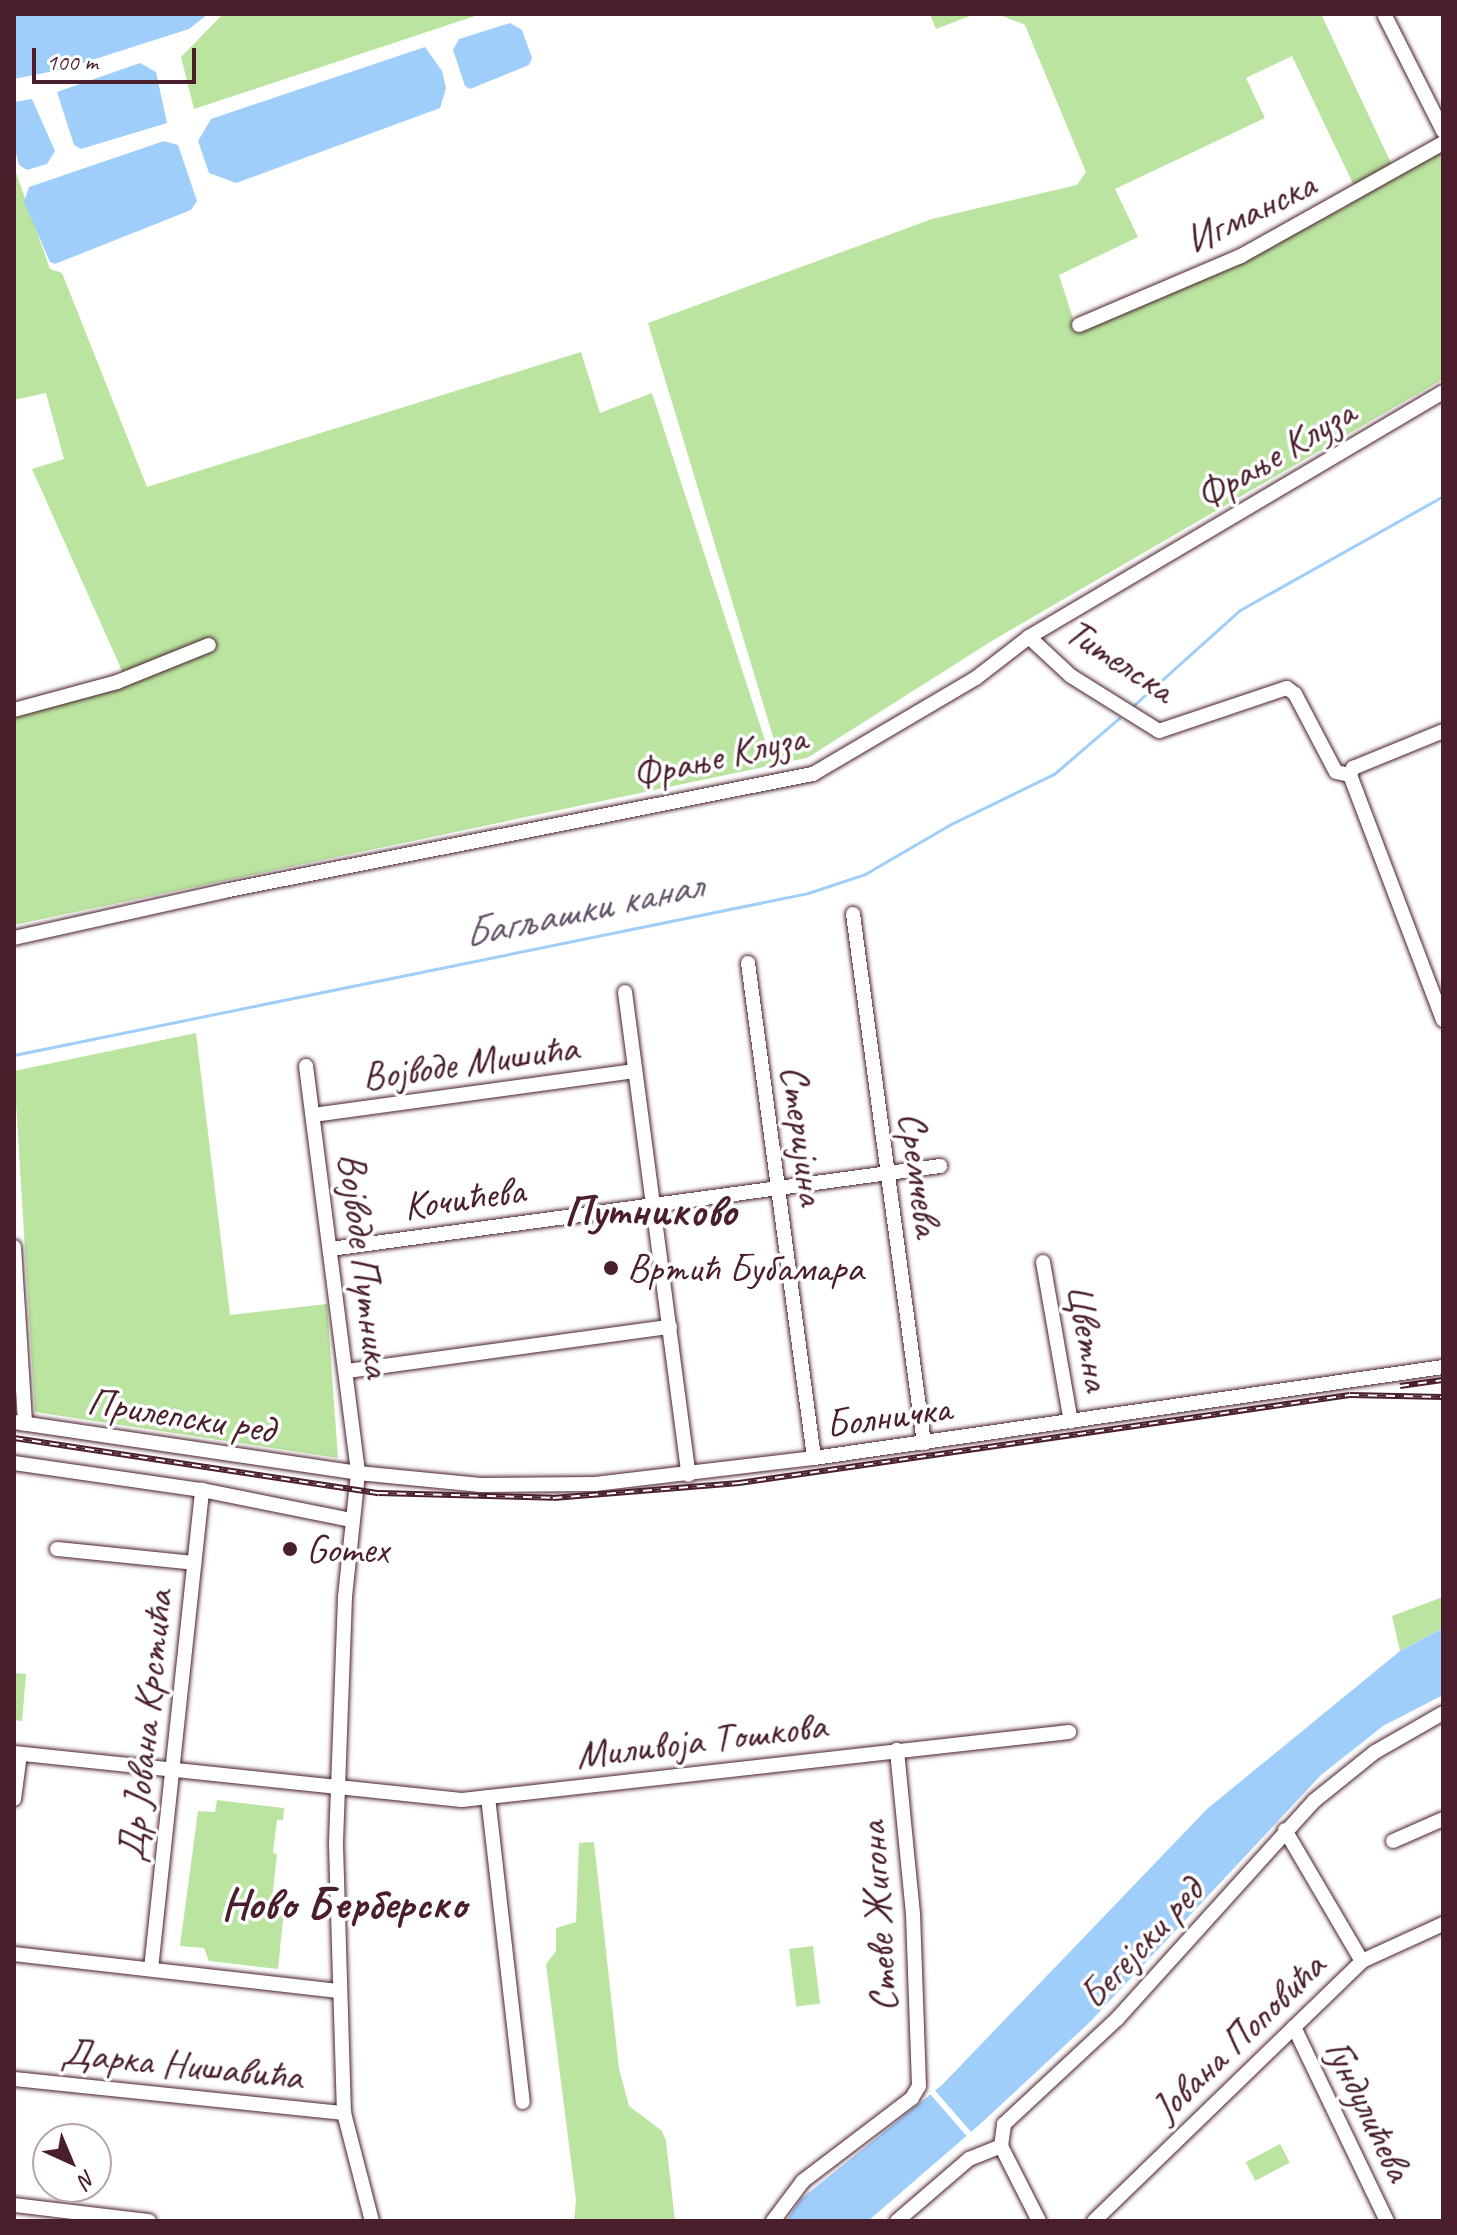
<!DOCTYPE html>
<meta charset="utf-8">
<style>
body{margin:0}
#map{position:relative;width:1457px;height:2235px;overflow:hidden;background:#fff;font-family:Caveat,sans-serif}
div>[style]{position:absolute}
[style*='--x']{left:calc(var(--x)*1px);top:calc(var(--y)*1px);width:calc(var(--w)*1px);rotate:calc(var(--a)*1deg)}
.green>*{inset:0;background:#bae4a0;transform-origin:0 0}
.water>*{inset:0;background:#a0cefb}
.pier>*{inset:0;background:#fff;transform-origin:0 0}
.stream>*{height:3px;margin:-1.5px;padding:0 1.5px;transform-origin:1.5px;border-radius:1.5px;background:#a0cefb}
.roads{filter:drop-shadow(0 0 2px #4a1f2b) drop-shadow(0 0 2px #4a1f2b)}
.minor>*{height:14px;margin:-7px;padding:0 7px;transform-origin:7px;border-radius:7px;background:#fff}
.rail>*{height:6px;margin-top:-3px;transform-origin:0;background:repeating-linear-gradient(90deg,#fff 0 9px,#4a1f2b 0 18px);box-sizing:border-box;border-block:2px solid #4a1f2b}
.dots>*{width:22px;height:22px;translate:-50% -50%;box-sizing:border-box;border:4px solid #fff;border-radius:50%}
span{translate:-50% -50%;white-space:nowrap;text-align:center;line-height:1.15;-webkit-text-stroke:7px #fff;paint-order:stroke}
.street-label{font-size:40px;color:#4a1f2b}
.poi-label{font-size:40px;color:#4a1f2b}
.left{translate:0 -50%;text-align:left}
.water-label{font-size:42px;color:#645469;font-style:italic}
.quarter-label{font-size:44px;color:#4a1f2b;font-weight:700}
.frame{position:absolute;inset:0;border:16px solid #4a1f2b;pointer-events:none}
.north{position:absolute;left:32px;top:2123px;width:80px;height:80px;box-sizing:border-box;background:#fff;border:2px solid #b7a5aa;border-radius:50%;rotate:136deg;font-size:22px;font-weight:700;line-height:32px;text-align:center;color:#4a1f2b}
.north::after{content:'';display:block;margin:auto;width:28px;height:36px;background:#4a1f2b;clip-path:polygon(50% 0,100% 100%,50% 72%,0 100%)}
.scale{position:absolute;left:32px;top:48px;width:164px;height:36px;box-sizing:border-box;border:4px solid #4a1f2b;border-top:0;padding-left:10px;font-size:24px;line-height:28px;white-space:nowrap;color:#4a1f2b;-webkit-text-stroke:6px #fff;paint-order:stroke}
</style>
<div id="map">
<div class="green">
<i style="clip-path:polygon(223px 14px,481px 14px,194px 109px,181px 57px)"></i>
<i style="clip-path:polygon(930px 14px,975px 14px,936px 29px)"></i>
<i style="clip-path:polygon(998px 14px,1321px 14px,1392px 165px,1356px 190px,1292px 56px,1246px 78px,1265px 118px,1115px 189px,1138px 237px,1059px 275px,1077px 331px,1252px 256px,1345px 207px,1394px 170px,1443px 147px,1443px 379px,995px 639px,807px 758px,781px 763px,648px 323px,932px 219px,1077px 185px,1086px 172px,1025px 25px)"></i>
<i style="clip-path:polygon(14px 167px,50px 269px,62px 273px,147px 487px,581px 352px,600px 413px,652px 393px,773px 765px,14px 925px,14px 714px,215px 651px,213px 639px,123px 673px,32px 469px,64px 459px,46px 393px,14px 400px)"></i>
<i style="clip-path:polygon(196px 1033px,230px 1315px,327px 1304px,338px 1458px,35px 1412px,14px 1071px)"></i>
<i style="clip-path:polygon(1443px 1597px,1443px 1628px,1400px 1651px,1392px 1616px)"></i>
<i style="clip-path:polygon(14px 1673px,26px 1674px,22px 1721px,14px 1720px)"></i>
<i style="clip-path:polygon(217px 1800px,284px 1808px,283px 1820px,277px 1820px,273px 1853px,277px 1854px,271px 1909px,284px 1910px,278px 1969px,209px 1961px,204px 1948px,180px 1946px,198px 1811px,215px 1812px)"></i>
<i style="clip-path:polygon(594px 1842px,619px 2069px,629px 2106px,662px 2131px,666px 2141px,675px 2221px,574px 2221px,576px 2200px,546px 1964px,556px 1951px,556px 1928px,576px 1922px,579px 1843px)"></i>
<i style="left:813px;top:1946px;width:58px;height:24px;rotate:83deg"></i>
<i style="left:1280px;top:2144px;width:21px;height:39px;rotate:62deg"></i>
</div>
<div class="water">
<i style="clip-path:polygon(14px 14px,208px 14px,189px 29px,64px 69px,14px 79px)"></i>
<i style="clip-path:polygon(510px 23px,522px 30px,532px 58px,529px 65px,470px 89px,465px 86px,453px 50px,459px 39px)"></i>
<i style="clip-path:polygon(425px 47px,442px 71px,446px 88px,440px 108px,236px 183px,209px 173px,198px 141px,211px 119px)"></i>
<i style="clip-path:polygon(140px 63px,156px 72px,167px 123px,81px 149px,74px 145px,57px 92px)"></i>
<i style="clip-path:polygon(32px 99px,55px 151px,47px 164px,27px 170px,19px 165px,14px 146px,14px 102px)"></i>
<i style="clip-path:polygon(164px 141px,178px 145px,197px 201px,191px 210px,55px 264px,50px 262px,24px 202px,29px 187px)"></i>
<i style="clip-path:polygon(1443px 1628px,1443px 1695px,1383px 1726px,1321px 1775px,1089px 2023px,978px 2126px,868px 2221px,786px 2221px,801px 2199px,942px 2085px,1207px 1809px,1400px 1651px)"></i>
</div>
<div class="pier">
<i style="left:932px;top:2087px;width:63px;height:6px;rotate:49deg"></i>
</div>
<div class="stream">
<i style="--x:1134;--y:705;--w:142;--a:-41.9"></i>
<i style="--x:1240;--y:610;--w:233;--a:-29.3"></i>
<i style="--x:14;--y:1055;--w:810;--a:-11.53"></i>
<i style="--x:808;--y:893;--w:60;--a:-18.4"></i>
<i style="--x:865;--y:874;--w:99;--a:-30.2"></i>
<i style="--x:951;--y:824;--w:114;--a:-25.9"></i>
<i style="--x:1054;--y:774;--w:86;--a:-40.7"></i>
</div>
<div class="roads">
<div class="minor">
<i style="--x:1385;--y:16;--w:129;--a:63.2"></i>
<i style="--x:1079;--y:325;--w:176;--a:-23.1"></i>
<i style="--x:1241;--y:256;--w:231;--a:-29.2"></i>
<i style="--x:1029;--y:637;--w:57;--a:42.9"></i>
<i style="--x:1071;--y:676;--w:104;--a:32"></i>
<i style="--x:1159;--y:731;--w:135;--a:-18.6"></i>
<i style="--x:1287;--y:688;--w:10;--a:37"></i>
<i style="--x:1295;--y:694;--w:88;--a:62.3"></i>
<i style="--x:1336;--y:772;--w:14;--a:12"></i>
<i style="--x:1350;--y:775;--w:8;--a:-67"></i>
<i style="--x:1353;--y:768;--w:97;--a:-22.3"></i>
<i style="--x:14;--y:710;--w:107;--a:-15.2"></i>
<i style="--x:117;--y:682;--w:99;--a:-21.9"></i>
<i style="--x:1350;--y:775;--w:262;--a:69.2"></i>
<i style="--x:853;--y:914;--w:534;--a:82.36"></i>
<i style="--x:14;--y:938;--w:215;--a:-12.6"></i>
<i style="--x:224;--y:891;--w:601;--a:-11.24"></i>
<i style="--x:813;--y:774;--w:189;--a:-30.5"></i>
<i style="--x:976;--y:678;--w:67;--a:-37.7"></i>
<i style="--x:1029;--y:637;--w:481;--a:-30.6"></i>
<i style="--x:748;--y:963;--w:499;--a:82.4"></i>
<i style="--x:625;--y:992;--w:487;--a:82.5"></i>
<i style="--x:306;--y:1066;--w:410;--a:82.7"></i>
<i style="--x:358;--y:1473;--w:125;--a:96"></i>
<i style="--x:345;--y:1597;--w:248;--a:92.1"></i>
<i style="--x:336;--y:1845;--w:268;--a:88.3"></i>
<i style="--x:344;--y:2113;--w:112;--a:75.5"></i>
<i style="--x:313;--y:1115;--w:325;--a:-7.8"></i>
<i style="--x:14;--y:1247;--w:177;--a:86.4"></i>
<i style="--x:331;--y:1249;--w:615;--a:-7.76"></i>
<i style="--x:1043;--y:1262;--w:162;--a:80.1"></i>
<i style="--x:347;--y:1371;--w:326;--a:-7.8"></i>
<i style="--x:14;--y:1422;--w:348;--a:8.4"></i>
<i style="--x:358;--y:1473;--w:123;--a:5.6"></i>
<i style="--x:480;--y:1485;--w:115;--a:-0.5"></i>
<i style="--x:595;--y:1484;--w:221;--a:-6.8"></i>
<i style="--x:814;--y:1458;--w:636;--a:-8.23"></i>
<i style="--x:14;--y:1463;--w:190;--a:8.2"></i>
<i style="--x:202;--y:1490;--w:152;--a:11.4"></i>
<i style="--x:57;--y:1549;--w:138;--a:5.8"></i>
<i style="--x:14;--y:1753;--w:450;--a:6"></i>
<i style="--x:462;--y:1800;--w:611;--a:-6.39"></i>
<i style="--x:488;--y:1797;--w:307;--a:83.5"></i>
<i style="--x:14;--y:1799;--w:45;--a:-82.4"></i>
<i style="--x:1285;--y:1830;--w:152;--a:59.6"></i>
<i style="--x:1393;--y:1841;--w:55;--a:-23.7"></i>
<i style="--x:14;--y:1954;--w:328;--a:6.5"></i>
<i style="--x:151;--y:1969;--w:482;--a:-83.9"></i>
<i style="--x:1294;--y:2027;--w:215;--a:64.4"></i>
<i style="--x:14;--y:2079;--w:332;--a:5.9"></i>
<i style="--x:14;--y:2205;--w:136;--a:6.8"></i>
<i style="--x:773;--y:2221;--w:50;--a:-53.1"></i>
<i style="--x:803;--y:2181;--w:137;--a:-37.3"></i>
<i style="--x:912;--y:2098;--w:14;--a:-60"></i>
<i style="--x:919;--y:2086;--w:172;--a:-92"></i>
<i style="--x:913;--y:1914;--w:165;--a:-95.6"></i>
<i style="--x:897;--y:2221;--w:95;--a:-40.7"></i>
<i style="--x:969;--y:2159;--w:35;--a:-22"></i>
<i style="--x:1039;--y:2221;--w:84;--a:-116.9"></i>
<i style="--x:1001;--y:2146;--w:22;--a:-82"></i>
<i style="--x:1004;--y:2124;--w:154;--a:-42.9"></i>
<i style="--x:1117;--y:2019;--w:294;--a:-47.9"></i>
<i style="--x:1314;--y:1801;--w:78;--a:-38.8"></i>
<i style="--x:1375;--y:1752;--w:78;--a:-29.8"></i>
<i style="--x:1094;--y:2221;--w:373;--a:-44.1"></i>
<i style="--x:1362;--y:1961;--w:89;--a:-24.6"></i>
</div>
</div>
<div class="rail">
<i style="--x:1400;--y:1386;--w:43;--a:-7.9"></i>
<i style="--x:14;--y:1438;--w:369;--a:8.6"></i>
<i style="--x:379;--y:1493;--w:174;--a:1.6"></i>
<i style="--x:553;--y:1498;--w:187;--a:-4.6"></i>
<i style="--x:739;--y:1483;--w:617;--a:-8.2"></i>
<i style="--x:1350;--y:1395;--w:93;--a:1.2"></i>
</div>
<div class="dots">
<i style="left:611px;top:1268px;background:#4a1f2b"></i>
<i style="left:290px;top:1549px;background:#4a1f2b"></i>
</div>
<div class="street-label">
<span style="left:1250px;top:212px;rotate:-26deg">Игманска</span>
<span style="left:1275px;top:454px;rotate:-31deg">Фрање Клуза</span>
<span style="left:1120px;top:660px;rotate:33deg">Тителска</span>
<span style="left:719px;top:756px;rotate:-13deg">Фрање Клуза</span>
<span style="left:470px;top:1062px;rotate:-8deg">Војводе Мишића</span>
<span style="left:803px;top:1135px;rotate:82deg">Стеријина</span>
<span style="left:920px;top:1174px;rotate:82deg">Сремчева</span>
<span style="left:464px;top:1198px;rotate:-8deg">Кочићева</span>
<span style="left:365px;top:1265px;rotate:83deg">Војводе Путника</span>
<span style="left:1089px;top:1337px;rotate:80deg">Цветна</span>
<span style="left:181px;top:1415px;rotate:9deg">Прилепски ред</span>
<span style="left:888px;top:1416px;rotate:-8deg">Болничка</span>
<span style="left:145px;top:1726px;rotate:-84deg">Др Јована Крстића</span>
<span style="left:701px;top:1740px;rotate:-7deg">Миливоја Тошкова</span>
<span style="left:878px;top:1917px;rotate:-94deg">Стеве Жигона</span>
<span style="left:1141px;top:1943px;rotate:-47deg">Бегејски ред</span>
<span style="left:1238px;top:2037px;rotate:-44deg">Јована Поповића</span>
<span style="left:182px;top:2064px;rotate:6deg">Дарка Нишавића</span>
<span style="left:1369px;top:2110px;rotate:64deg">Гундулићева</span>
</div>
<div class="poi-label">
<span class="left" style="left:627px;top:1268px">Вртић Бубамара</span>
<span class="left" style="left:306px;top:1549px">Gomex</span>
</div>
<div class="water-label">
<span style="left:582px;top:910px;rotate:-12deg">Багљашки канал</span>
</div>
<div class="quarter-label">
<span style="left:650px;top:1211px">Путниково</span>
<span style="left:344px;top:1904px">Ново Берберско</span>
</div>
<div class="frame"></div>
<div class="north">N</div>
<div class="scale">100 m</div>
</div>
